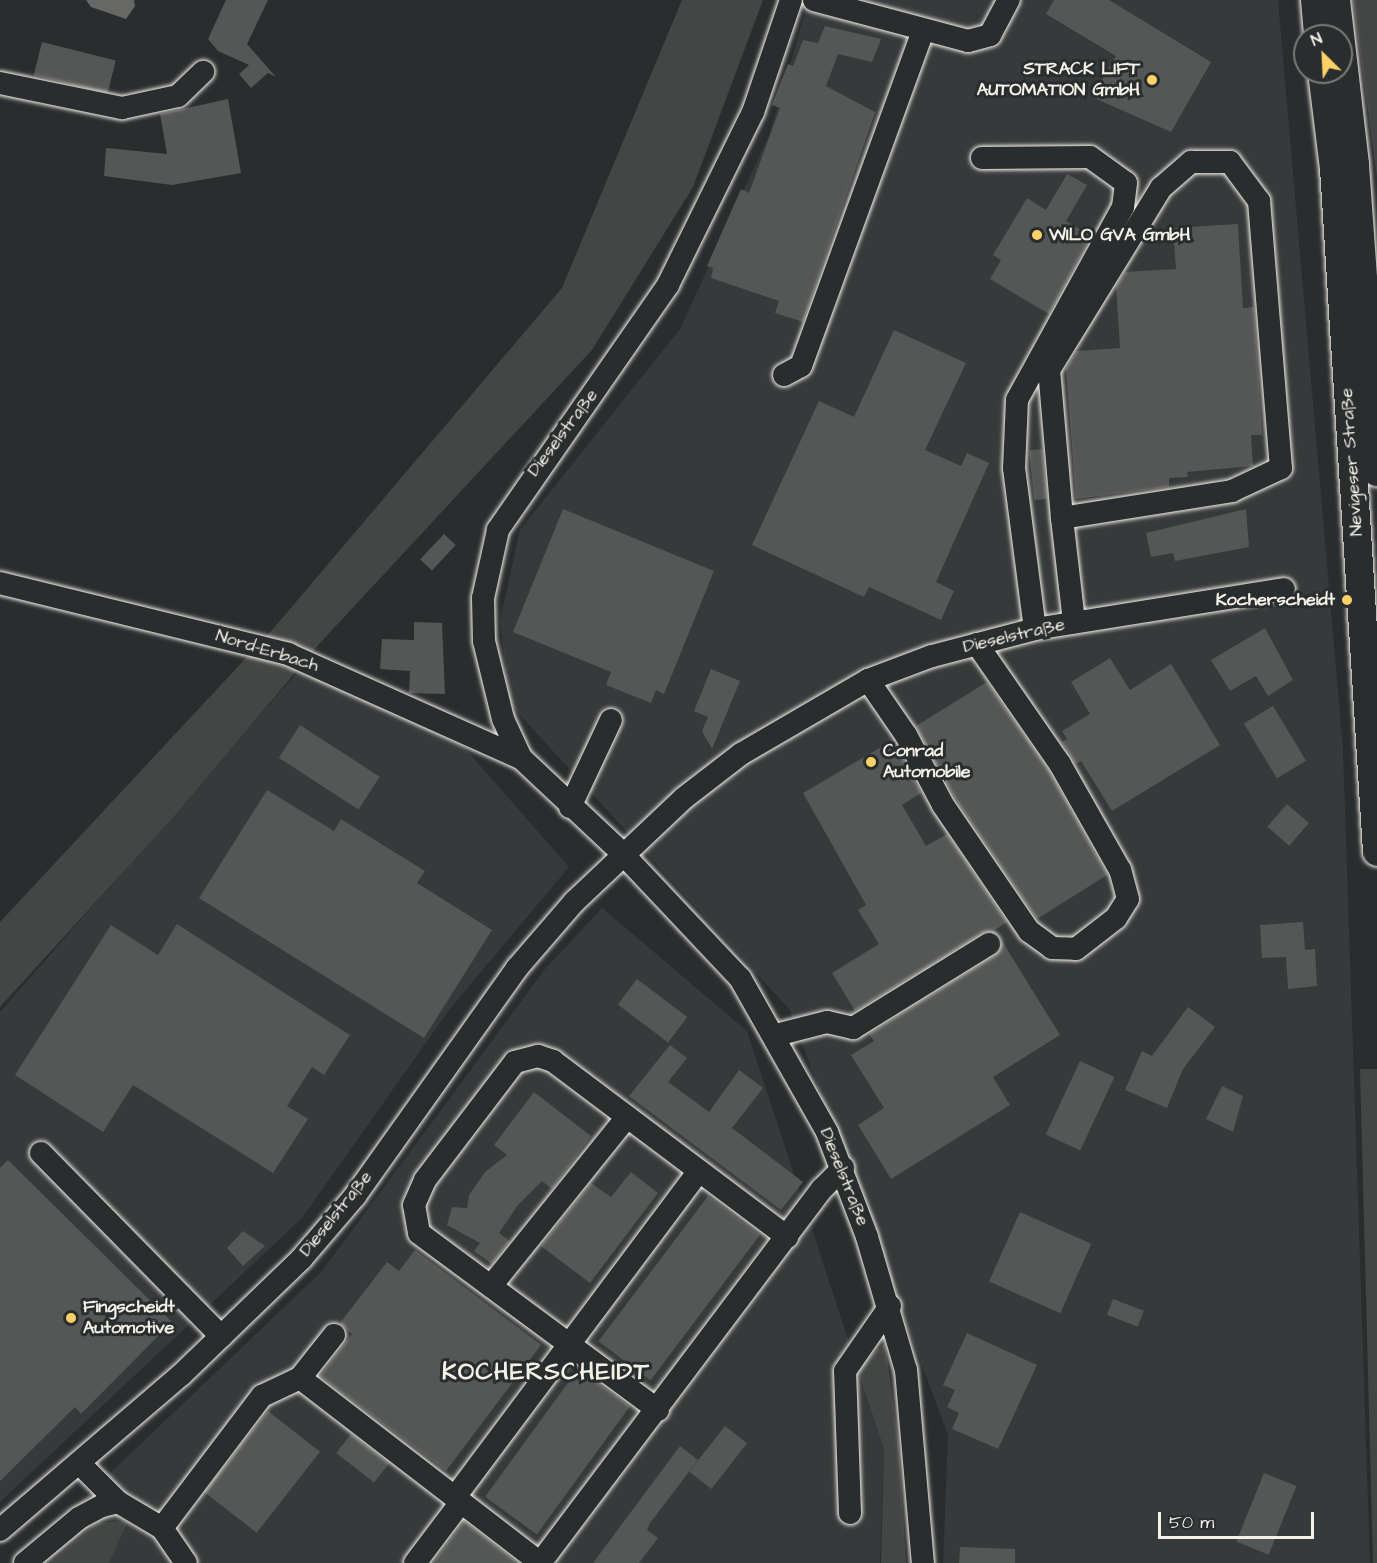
<!DOCTYPE html>
<meta charset="utf-8">
<style>
body{margin:0}
#map{position:relative;width:1377px;height:1563px;overflow:hidden;background:#2a2d2e;font-family:"Architects Daughter",sans-serif}
div>[style]{position:absolute}
[style*='--x']{left:calc(var(--x)*1px);top:calc(var(--y)*1px);width:calc(var(--w)*1px);rotate:calc(var(--a)*1deg)}
.built>*{inset:0;background:#373a3a}
.green>*{inset:0;background:#444645}
.water>*{inset:0;background:#676866}
.building>*{inset:0;background:#555756;transform-origin:0 0}
.roads{filter:drop-shadow(0 0 2px #f4f1e8) drop-shadow(0 0 2px #f4f1e8)}
.minor>*{height:22px;margin:-11px;padding:0 11px;transform-origin:11px;border-radius:11px;background:#2a2d2e}
.major>*{height:28px;margin:-14px;padding:0 14px;transform-origin:14px;border-radius:14px;background:#2a2d2e}
.dots>*{width:16px;height:16px;translate:-50% -50%;box-sizing:border-box;border:3px solid #2a2d2e;border-radius:50%}
span{translate:-50% -50%;white-space:nowrap;text-align:center;line-height:1.15;-webkit-text-stroke:6px #2a2d2e;paint-order:stroke}
.poi-label{font-size:18px;color:#f4f1e8;font-weight:700}
.right{translate:-100% -50%;text-align:right}
.left{translate:0 -50%;text-align:left}
.street-label{font-size:18px;color:#f4f1e8}
.district-label{font-size:24px;color:#f4f1e8;font-weight:700;letter-spacing:1.5px}
.north{position:absolute;left:1293px;top:24px;width:60px;height:60px;box-sizing:border-box;background:#2a2d2e;border:2px solid #7b7b78;border-radius:50%;rotate:336deg;font-size:16px;font-weight:700;line-height:24px;text-align:center;color:#f4f1e8}
.north::after{content:'';display:block;margin:auto;width:21px;height:27px;background:#ffd166;clip-path:polygon(50% 0,100% 100%,50% 72%,0 100%)}
.scale{position:absolute;left:1158px;top:1512px;width:156px;height:27px;box-sizing:border-box;border:3px solid #f4f1e8;border-top:0;padding-left:8px;font-size:18px;line-height:21px;white-space:nowrap;color:#f4f1e8;-webkit-text-stroke:4px #2a2d2e;paint-order:stroke}
</style>
<div id="map">
<div class="built">
<i style="clip-path:polygon(809px 0,1278px 0,1343px 749px,1370px 1563px,943px 1563px,948px 1435px,789px 1009px,509px 703px,500px 620px,520px 530px,680px 329px,769px 135px)"></i>
<i style="clip-path:polygon(302px 667px,462px 745px,569px 867px,449px 1010px,302px 1218px,0 1502px,0 1012px)"></i>
<i style="clip-path:polygon(602px 908px,747px 1031px,884px 1449px,880px 1563px,16px 1563px,322px 1271px,545px 969px)"></i>
</div>
<div class="green">
<i style="clip-path:polygon(682px 0,763px 0,693px 187px,592px 350px,321px 642px,175px 815px,0 1007px,0 922px,273px 629px,562px 288px)"></i>
<i style="clip-path:polygon(1353px 0,1377px 0,1377px 177px)"></i>
<i style="clip-path:polygon(1360px 1069px,1377px 1069px,1377px 1563px,1373px 1563px)"></i>
<i style="clip-path:polygon(885px 1343px,899px 1446px,906px 1563px,881px 1563px,884px 1449px,857px 1368px)"></i>
<i style="clip-path:polygon(128px 1521px,109px 1563px,50px 1563px,97px 1523px)"></i>
</div>
<div class="water">
<i style="clip-path:polygon(86px 0,134px 0,135px 6px,126px 19px,91px 7px)"></i>
</div>
<div class="building">
<i style="clip-path:polygon(226px 0,268px 0,247px 44px,276px 77px,268px 73px,251px 88px,239px 74px,249px 65px,218px 51px,208px 39px)"></i>
<i style="clip-path:polygon(1054px 0,1109px 0,1211px 62px,1171px 132px,1092px 97px,1116px 56px,1046px 14px)"></i>
<i style="clip-path:polygon(825px 26px,881px 39px,872px 62px,838px 54px,826px 86px,875px 112px,803px 322px,775px 313px,779px 301px,711px 278px,713px 268px,707px 266px,741px 189px,749px 193px,780px 108px,772px 105px,788px 64px,793px 66px,803px 40px,818px 43px)"></i>
<i style="left:42px;top:42px;width:76px;height:34px;rotate:14deg"></i>
<i style="clip-path:polygon(228px 99px,241px 173px,172px 185px,104px 176px,106px 148px,167px 154px,160px 114px)"></i>
<i style="clip-path:polygon(1067px 174px,1087px 185px,1066px 221px,1091px 236px,1049px 314px,990px 279px,1001px 260px,993px 255px,1027px 198px,1046px 210px)"></i>
<i style="clip-path:polygon(1238px 224px,1243px 308px,1254px 307px,1262px 435px,1251px 435px,1253px 466px,1187px 472px,1188px 477px,1169px 478px,1169px 487px,1076px 499px,1066px 368px,1077px 351px,1120px 348px,1116px 286px,1125px 272px,1176px 269px,1173px 228px)"></i>
<i style="clip-path:polygon(894px 330px,966px 363px,925px 450px,961px 466px,967px 453px,989px 463px,936px 582px,954px 591px,941px 620px,869px 587px,864px 597px,752px 545px,819px 401px,854px 417px)"></i>
<i style="left:1042px;top:449px;width:50px;height:13px;rotate:84deg"></i>
<i style="clip-path:polygon(563px 509px,714px 571px,664px 694px,656px 690px,651px 703px,606px 685px,611px 672px,513px 632px)"></i>
<i style="clip-path:polygon(1246px 509px,1249px 547px,1175px 561px,1173px 553px,1151px 557px,1146px 533px)"></i>
<i style="left:444px;top:534px;width:16px;height:35px;rotate:43deg"></i>
<i style="clip-path:polygon(414px 622px,442px 623px,445px 694px,409px 693px,410px 671px,380px 669px,382px 639px,414px 640px)"></i>
<i style="clip-path:polygon(1265px 628px,1293px 680px,1268px 696px,1256px 676px,1230px 691px,1211px 660px)"></i>
<i style="clip-path:polygon(1110px 658px,1130px 690px,1171px 664px,1220px 745px,1112px 811px,1081px 761px,1076px 764px,1062px 742px,1067px 739px,1062px 731px,1090px 714px,1071px 682px)"></i>
<i style="clip-path:polygon(711px 669px,740px 681px,712px 749px,702px 731px,708px 717px,694px 711px)"></i>
<i style="clip-path:polygon(987px 682px,1049px 771px,1107px 875px,1037px 919px,955px 798px,916px 726px)"></i>
<i style="left:1273px;top:706px;width:64px;height:34px;rotate:59deg"></i>
<i style="left:300px;top:725px;width:95px;height:39px;rotate:33deg"></i>
<i style="clip-path:polygon(893px 740px,921px 793px,902px 805px,926px 846px,947px 834px,1007px 922px,995px 930px,998px 934px,982px 933px,855px 1011px,832px 973px,879px 944px,858px 910px,866px 905px,803px 793px)"></i>
<i style="clip-path:polygon(267px 790px,334px 831px,341px 819px,425px 871px,417px 883px,492px 930px,424px 1038px,199px 898px)"></i>
<i style="left:1287px;top:804px;width:29px;height:30px;rotate:41deg"></i>
<i style="clip-path:polygon(1303px 922px,1305px 950px,1315px 949px,1317px 986px,1288px 989px,1286px 957px,1262px 958px,1260px 925px)"></i>
<i style="clip-path:polygon(177px 924px,350px 1035px,324px 1075px,312px 1067px,287px 1106px,308px 1119px,273px 1173px,133px 1085px,103px 1132px,15px 1075px,111px 925px,158px 955px)"></i>
<i style="clip-path:polygon(1002px 941px,1060px 1035px,993px 1077px,1010px 1105px,891px 1179px,858px 1125px,884px 1108px,851px 1055px,874px 1041px,869px 1034px,996px 955px)"></i>
<i style="left:637px;top:979px;width:63px;height:32px;rotate:37deg"></i>
<i style="clip-path:polygon(1188px 1007px,1215px 1027px,1183px 1069px,1167px 1108px,1125px 1090px,1142px 1051px,1152px 1056px)"></i>
<i style="clip-path:polygon(670px 1045px,687px 1058px,668px 1082px,709px 1112px,739px 1070px,763px 1088px,732px 1128px,803px 1182px,781px 1210px,629px 1096px)"></i>
<i style="left:1080px;top:1061px;width:38px;height:81px;rotate:25deg"></i>
<i style="clip-path:polygon(1222px 1086px,1243px 1096px,1233px 1132px,1206px 1119px)"></i>
<i style="clip-path:polygon(534px 1092px,591px 1136px,552px 1189px,542px 1181px,518px 1205px,499px 1233px,510px 1241px,492px 1264px,474px 1251px,480px 1243px,447px 1225px,452px 1207px,467px 1208px,469px 1195px,485px 1172px,507px 1155px,494px 1145px)"></i>
<i style="clip-path:polygon(8px 1160px,172px 1322px,81px 1414px,75px 1407px,0 1481px,0 1168px)"></i>
<i style="clip-path:polygon(631px 1172px,658px 1193px,590px 1283px,541px 1246px,591px 1183px,611px 1197px)"></i>
<i style="left:708px;top:1196px;width:65px;height:182px;rotate:37deg"></i>
<i style="left:1020px;top:1212px;width:78px;height:76px;rotate:24deg"></i>
<i style="clip-path:polygon(243px 1231px,265px 1246px,243px 1266px,227px 1248px)"></i>
<i style="clip-path:polygon(415px 1250px,541px 1345px,446px 1471px,320px 1376px,352px 1334px,340px 1323px,387px 1262px,399px 1271px)"></i>
<i style="left:1113px;top:1299px;width:33px;height:17px;rotate:21deg"></i>
<i style="clip-path:polygon(967px 1333px,1037px 1365px,998px 1449px,952px 1429px,959px 1413px,947px 1407px,955px 1390px,943px 1385px)"></i>
<i style="left:578px;top:1369px;width:64px;height:158px;rotate:36deg"></i>
<i style="left:268px;top:1411px;width:66px;height:103px;rotate:38deg"></i>
<i style="left:725px;top:1426px;width:28px;height:58px;rotate:38deg"></i>
<i style="left:351px;top:1434px;width:48px;height:24px;rotate:38deg"></i>
<i style="clip-path:polygon(680px 1446px,698px 1460px,650px 1523px,647px 1530px,658px 1538px,639px 1563px,593px 1563px)"></i>
<i style="left:1264px;top:1473px;width:35px;height:74px;rotate:22deg"></i>
<i style="clip-path:polygon(464px 1521px,518px 1563px,433px 1563px)"></i>
<i style="clip-path:polygon(960px 1547px,1015px 1549px,1015px 1563px,959px 1563px)"></i>
</div>
<div class="roads">
<div class="minor">
<i style="--x:791;--y:0;--w:118;--a:108.7"></i>
<i style="--x:753;--y:112;--w:193;--a:116.2"></i>
<i style="--x:668;--y:285;--w:298;--a:124.8"></i>
<i style="--x:498;--y:530;--w:70;--a:102.4"></i>
<i style="--x:483;--y:598;--w:43;--a:88.7"></i>
<i style="--x:484;--y:641;--w:80;--a:76.3"></i>
<i style="--x:503;--y:719;--w:43;--a:65.2"></i>
<i style="--x:521;--y:758;--w:139;--a:43.2"></i>
<i style="--x:622;--y:853;--w:172;--a:46.7"></i>
<i style="--x:740;--y:978;--w:177;--a:60.5"></i>
<i style="--x:827;--y:1132;--w:112;--a:69.1"></i>
<i style="--x:867;--y:1237;--w:139;--a:73.7"></i>
<i style="--x:906;--y:1370;--w:194;--a:85"></i>
<i style="--x:814;--y:0;--w:159;--a:14.9"></i>
<i style="--x:968;--y:41;--w:23;--a:-15"></i>
<i style="--x:990;--y:35;--w:40;--a:-62"></i>
<i style="--x:0;--y:83;--w:125;--a:11.6"></i>
<i style="--x:122;--y:108;--w:57;--a:-12.1"></i>
<i style="--x:178;--y:96;--w:35;--a:-44"></i>
<i style="--x:982;--y:158;--w:108;--a:-0.5"></i>
<i style="--x:1090;--y:157;--w:44;--a:35.8"></i>
<i style="--x:1126;--y:183;--w:24;--a:97"></i>
<i style="--x:1123;--y:207;--w:220;--a:118.8"></i>
<i style="--x:1017;--y:400;--w:68;--a:92.5"></i>
<i style="--x:1014;--y:468;--w:162;--a:82.6"></i>
<i style="--x:784;--y:375;--w:19;--a:-28"></i>
<i style="--x:801;--y:366;--w:357;--a:-70"></i>
<i style="--x:1062;--y:518;--w:149;--a:-95"></i>
<i style="--x:1049;--y:370;--w:214;--a:-58.4"></i>
<i style="--x:1161;--y:188;--w:40;--a:-41"></i>
<i style="--x:1191;--y:162;--w:39;--a:0"></i>
<i style="--x:1230;--y:162;--w:49;--a:53.4"></i>
<i style="--x:1259;--y:201;--w:268;--a:85.3"></i>
<i style="--x:1281;--y:468;--w:54;--a:154.9"></i>
<i style="--x:1232;--y:491;--w:172;--a:171"></i>
<i style="--x:1062;--y:518;--w:105;--a:83.4"></i>
<i style="--x:0;--y:583;--w:297;--a:13.8"></i>
<i style="--x:288;--y:654;--w:255;--a:24.1"></i>
<i style="--x:868;--y:680;--w:67;--a:55.4"></i>
<i style="--x:906;--y:735;--w:79;--a:62.1"></i>
<i style="--x:943;--y:805;--w:153;--a:55.7"></i>
<i style="--x:1029;--y:931;--w:29;--a:36"></i>
<i style="--x:1052;--y:948;--w:24;--a:2"></i>
<i style="--x:1076;--y:949;--w:51;--a:-37.8"></i>
<i style="--x:1116;--y:918;--w:22;--a:-58"></i>
<i style="--x:1128;--y:899;--w:30;--a:-105"></i>
<i style="--x:1120;--y:870;--w:122;--a:-119.5"></i>
<i style="--x:1060;--y:764;--w:146;--a:-124.7"></i>
<i style="--x:570;--y:807;--w:96;--a:-64.8"></i>
<i style="--x:776;--y:1035;--w:53;--a:-14.3"></i>
<i style="--x:827;--y:1022;--w:27;--a:13"></i>
<i style="--x:853;--y:1028;--w:160;--a:-31.7"></i>
<i style="--x:41;--y:1153;--w:257;--a:45.5"></i>
<i style="--x:491;--y:1286;--w:217;--a:-51.2"></i>
<i style="--x:334;--y:1335;--w:55;--a:128.3"></i>
<i style="--x:300;--y:1378;--w:303;--a:37.6"></i>
<i style="--x:658;--y:1410;--w:297;--a:-143.5"></i>
<i style="--x:419;--y:1233;--w:28;--a:-100"></i>
<i style="--x:414;--y:1205;--w:27;--a:-66"></i>
<i style="--x:425;--y:1180;--w:148;--a:-52.7"></i>
<i style="--x:515;--y:1062;--w:24;--a:-15"></i>
<i style="--x:538;--y:1056;--w:16;--a:18"></i>
<i style="--x:553;--y:1061;--w:293;--a:36.9"></i>
<i style="--x:79;--y:1463;--w:55;--a:45"></i>
<i style="--x:455;--y:1497;--w:407;--a:-53.2"></i>
<i style="--x:850;--y:1513;--w:142;--a:-92"></i>
<i style="--x:845;--y:1371;--w:79;--a:-55.3"></i>
<i style="--x:162;--y:1528;--w:42;--a:55.6"></i>
<i style="--x:0;--y:1530;--w:238;--a:-40.6"></i>
<i style="--x:181;--y:1375;--w:168;--a:-44"></i>
<i style="--x:302;--y:1258;--w:82;--a:-49.5"></i>
<i style="--x:355;--y:1196;--w:280;--a:-54.6"></i>
<i style="--x:517;--y:968;--w:87;--a:-49.2"></i>
<i style="--x:574;--y:902;--w:151;--a:-43.4"></i>
<i style="--x:684;--y:798;--w:72;--a:-37.7"></i>
<i style="--x:741;--y:754;--w:147;--a:-30.2"></i>
<i style="--x:868;--y:680;--w:68;--a:-20.6"></i>
<i style="--x:932;--y:656;--w:106;--a:-14.7"></i>
<i style="--x:1035;--y:629;--w:252;--a:-9.1"></i>
<i style="--x:25;--y:1563;--w:70;--a:-39.8"></i>
<i style="--x:79;--y:1518;--w:26;--a:-28"></i>
<i style="--x:102;--y:1506;--w:16;--a:-14"></i>
<i style="--x:118;--y:1502;--w:51;--a:30.6"></i>
<i style="--x:162;--y:1528;--w:166;--a:-52.9"></i>
<i style="--x:262;--y:1396;--w:42;--a:-25.3"></i>
<i style="--x:415;--y:1563;--w:76;--a:-53"></i>
<i style="--x:540;--y:1563;--w:468;--a:-53"></i>
<i style="--x:822;--y:1189;--w:30;--a:-45"></i>
</div>
<div class="major">
<i style="--x:1315;--y:0;--w:36;--a:85"></i>
<i style="--x:1336;--y:0;--w:166;--a:83.4"></i>
<i style="--x:1355;--y:165;--w:308;--a:85.9"></i>
<i style="--x:1322;--y:72;--w:97;--a:82.9"></i>
<i style="--x:1334;--y:168;--w:685;--a:86.4"></i>
</div>
</div>
<div class="dots">
<i style="left:1152px;top:80px;background:#ffd166"></i>
<i style="left:1037px;top:235px;background:#ffd166"></i>
<i style="left:1347px;top:600px;background:#ffd166"></i>
<i style="left:871px;top:762px;background:#ffd166"></i>
<i style="left:71px;top:1318px;background:#ffd166"></i>
</div>
<div class="poi-label">
<span class="right" style="left:1140px;top:80px">STRACK LIFT<br>AUTOMATION GmbH</span>
<span class="left" style="left:1049px;top:235px">WILO GVA GmbH</span>
<span class="right" style="left:1335px;top:600px">Kocherscheidt</span>
<span class="left" style="left:883px;top:762px">Conrad<br>Automobile</span>
<span class="left" style="left:83px;top:1318px">Fingscheidt<br>Automotive</span>
</div>
<div class="street-label">
<span style="left:563px;top:433px;rotate:-53deg">Dieselstraße</span>
<span style="left:1352px;top:462px;rotate:-94deg">Nevigeser Straße</span>
<span style="left:1014px;top:636px;rotate:-13deg">Dieselstraße</span>
<span style="left:267px;top:651px;rotate:17deg">Nord-Erbach</span>
<span style="left:844px;top:1177px;rotate:68deg">Dieselstraße</span>
<span style="left:336px;top:1214px;rotate:-51deg">Dieselstraße</span>
</div>
<div class="district-label">
<span style="left:546px;top:1373px">KOCHERSCHEIDT</span>
</div>
<div class="north">N</div>
<div class="scale">50 m</div>
</div>
